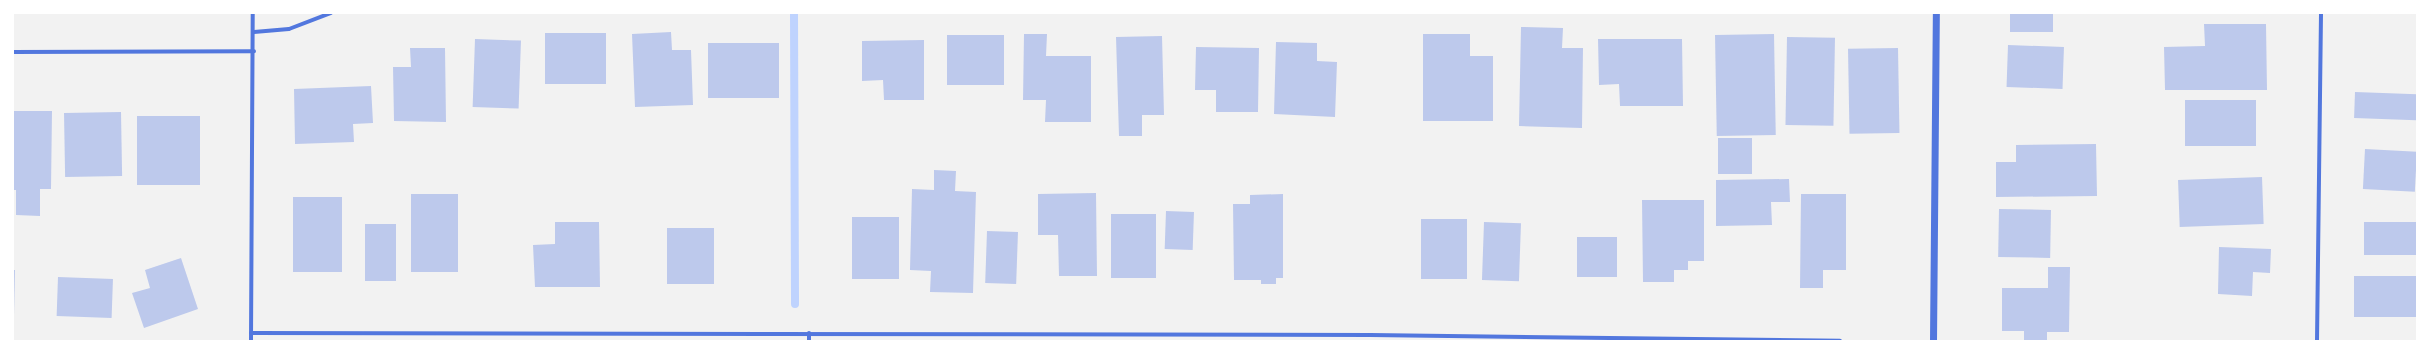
<!DOCTYPE html>
<style>
body{margin:0}
#map{position:relative;width:2430px;height:354px;overflow:hidden;background:#f2f2f2;font-family:"Times New Roman",serif}
div>[style]{position:absolute}
[style*='--x']{left:calc(var(--x)*1px);top:calc(var(--y)*1px);width:calc(var(--w)*1px);rotate:calc(var(--a)*1deg)}
.stream>*{height:8px;margin:-4px;padding:0 4px;transform-origin:4px;border-radius:4px;background:#bfd3fe}
.building>*{inset:0;background:#bdc9ec;transform-origin:0 0}
.minor>*{height:4px;margin:-2px;padding:0 2px;transform-origin:2px;border-radius:2px;background:#5277de}
.tertiary>*{height:7px;margin:-3.5px;padding:0 3.5px;transform-origin:3.5px;border-radius:3.5px;background:#5277de}
span{translate:-50% -50%;white-space:nowrap;text-align:center;line-height:1.15;-webkit-text-stroke:3px #fff;paint-order:stroke}
.frame{position:absolute;inset:0;border:14px solid #fff;pointer-events:none}
</style>
<div id="map">
<div class="stream">
<i style="--x:794;--y:13;--w:291;--a:89.8"></i>
</div>
<div class="building">
<i style="left:2010px;top:13px;width:43px;height:19px"></i>
<i style="clip-path:polygon(2204px 24px,2266px 24px,2267px 90px,2165px 90px,2164px 47px,2205px 46px)"></i>
<i style="clip-path:polygon(1521px 27px,1563px 28px,1562px 48px,1583px 48px,1582px 128px,1519px 126px)"></i>
<i style="clip-path:polygon(671px 32px,672px 50px,691px 50px,693px 105px,635px 107px,632px 34px)"></i>
<i style="left:545px;top:33px;width:61px;height:51px"></i>
<i style="clip-path:polygon(1024px 34px,1047px 34px,1046px 56px,1091px 56px,1091px 122px,1045px 122px,1046px 100px,1023px 100px)"></i>
<i style="clip-path:polygon(1423px 34px,1470px 34px,1470px 56px,1493px 56px,1493px 121px,1423px 121px)"></i>
<i style="left:1774px;top:34px;width:101px;height:59px;rotate:89deg"></i>
<i style="left:947px;top:35px;width:57px;height:50px"></i>
<i style="clip-path:polygon(1162px 36px,1164px 115px,1142px 115px,1142px 136px,1119px 136px,1116px 37px)"></i>
<i style="left:1787px;top:37px;width:48px;height:88px;rotate:1deg"></i>
<i style="left:475px;top:39px;width:46px;height:68px;rotate:2deg"></i>
<i style="clip-path:polygon(1598px 39px,1682px 39px,1683px 106px,1620px 106px,1619px 84px,1599px 85px)"></i>
<i style="clip-path:polygon(924px 40px,924px 100px,884px 100px,883px 80px,862px 81px,862px 41px)"></i>
<i style="clip-path:polygon(1276px 42px,1317px 43px,1317px 61px,1337px 62px,1335px 117px,1274px 114px)"></i>
<i style="left:708px;top:43px;width:71px;height:55px"></i>
<i style="left:2008px;top:45px;width:56px;height:42px;rotate:2deg"></i>
<i style="clip-path:polygon(1196px 47px,1259px 48px,1258px 112px,1216px 112px,1216px 90px,1195px 90px)"></i>
<i style="clip-path:polygon(410px 48px,445px 48px,446px 122px,394px 121px,393px 67px,411px 67px)"></i>
<i style="left:1898px;top:48px;width:85px;height:50px;rotate:89deg"></i>
<i style="clip-path:polygon(371px 86px,373px 123px,353px 124px,354px 142px,295px 144px,294px 89px)"></i>
<i style="left:2355px;top:92px;width:62px;height:26px;rotate:2deg"></i>
<i style="left:2185px;top:100px;width:71px;height:46px"></i>
<i style="clip-path:polygon(13px 111px,52px 111px,51px 189px,40px 189px,40px 216px,16px 215px,16px 190px,13px 190px)"></i>
<i style="left:121px;top:112px;width:64px;height:57px;rotate:89deg"></i>
<i style="left:200px;top:116px;width:69px;height:63px;rotate:90deg"></i>
<i style="left:1718px;top:138px;width:34px;height:36px"></i>
<i style="clip-path:polygon(2096px 144px,2097px 196px,1996px 197px,1996px 162px,2016px 162px,2016px 145px)"></i>
<i style="left:2365px;top:149px;width:52px;height:40px;rotate:3deg"></i>
<i style="clip-path:polygon(934px 170px,956px 171px,955px 191px,976px 192px,973px 293px,930px 292px,931px 271px,910px 270px,912px 189px,934px 190px)"></i>
<i style="left:2262px;top:177px;width:47px;height:84px;rotate:88deg"></i>
<i style="clip-path:polygon(1789px 179px,1790px 202px,1771px 202px,1772px 225px,1716px 226px,1716px 180px)"></i>
<i style="clip-path:polygon(1096px 193px,1097px 276px,1059px 276px,1058px 235px,1038px 235px,1038px 194px)"></i>
<i style="left:411px;top:194px;width:47px;height:78px"></i>
<i style="clip-path:polygon(1283px 194px,1283px 278px,1276px 278px,1276px 284px,1261px 284px,1261px 280px,1234px 280px,1233px 204px,1250px 204px,1250px 195px)"></i>
<i style="clip-path:polygon(1801px 194px,1846px 194px,1846px 270px,1823px 270px,1823px 288px,1800px 288px)"></i>
<i style="left:293px;top:197px;width:49px;height:75px"></i>
<i style="clip-path:polygon(1642px 200px,1704px 200px,1704px 261px,1688px 261px,1688px 270px,1674px 270px,1674px 282px,1643px 282px)"></i>
<i style="left:1999px;top:209px;width:52px;height:48px;rotate:1deg"></i>
<i style="left:1166px;top:211px;width:28px;height:38px;rotate:2deg"></i>
<i style="left:1111px;top:214px;width:45px;height:64px"></i>
<i style="left:852px;top:217px;width:47px;height:62px"></i>
<i style="left:1421px;top:219px;width:46px;height:60px"></i>
<i style="clip-path:polygon(555px 222px,599px 222px,600px 287px,535px 287px,533px 245px,555px 244px)"></i>
<i style="left:1484px;top:222px;width:37px;height:58px;rotate:2deg"></i>
<i style="left:2364px;top:222px;width:53px;height:33px"></i>
<i style="left:365px;top:224px;width:31px;height:57px"></i>
<i style="left:667px;top:228px;width:47px;height:56px"></i>
<i style="left:987px;top:231px;width:31px;height:52px;rotate:2deg"></i>
<i style="left:1577px;top:237px;width:40px;height:40px"></i>
<i style="clip-path:polygon(2219px 247px,2271px 249px,2270px 273px,2253px 272px,2252px 296px,2218px 294px)"></i>
<i style="clip-path:polygon(181px 258px,198px 309px,144px 328px,132px 293px,150px 288px,145px 270px)"></i>
<i style="clip-path:polygon(2048px 267px,2070px 267px,2069px 332px,2047px 332px,2047px 341px,2024px 341px,2024px 331px,2002px 331px,2002px 288px,2048px 288px)"></i>
<i style="clip-path:polygon(13px 270px,15px 270px,14px 315px,13px 315px)"></i>
<i style="left:2417px;top:276px;width:41px;height:63px;rotate:90deg"></i>
<i style="left:58px;top:277px;width:55px;height:39px;rotate:2deg"></i>
</div>
<div class="minor">
<i style="--x:254;--y:32;--w:35;--a:-5"></i>
<i style="--x:289;--y:29;--w:45;--a:-20.9"></i>
<i style="--x:13;--y:52;--w:241;--a:-0.2"></i>
<i style="--x:251;--y:333;--w:1119;--a:0.1"></i>
<i style="--x:1370;--y:335;--w:470;--a:0.7"></i>
<i style="--x:809;--y:333;--w:8;--a:90"></i>
<i style="--x:251;--y:341;--w:328;--a:-89.7"></i>
<i style="--x:2317;--y:341;--w:328;--a:-89.3"></i>
</div>
<div class="tertiary">
<i style="--x:1933;--y:341;--w:328;--a:-89.5"></i>
</div>
<div class="frame"></div>
</div>
